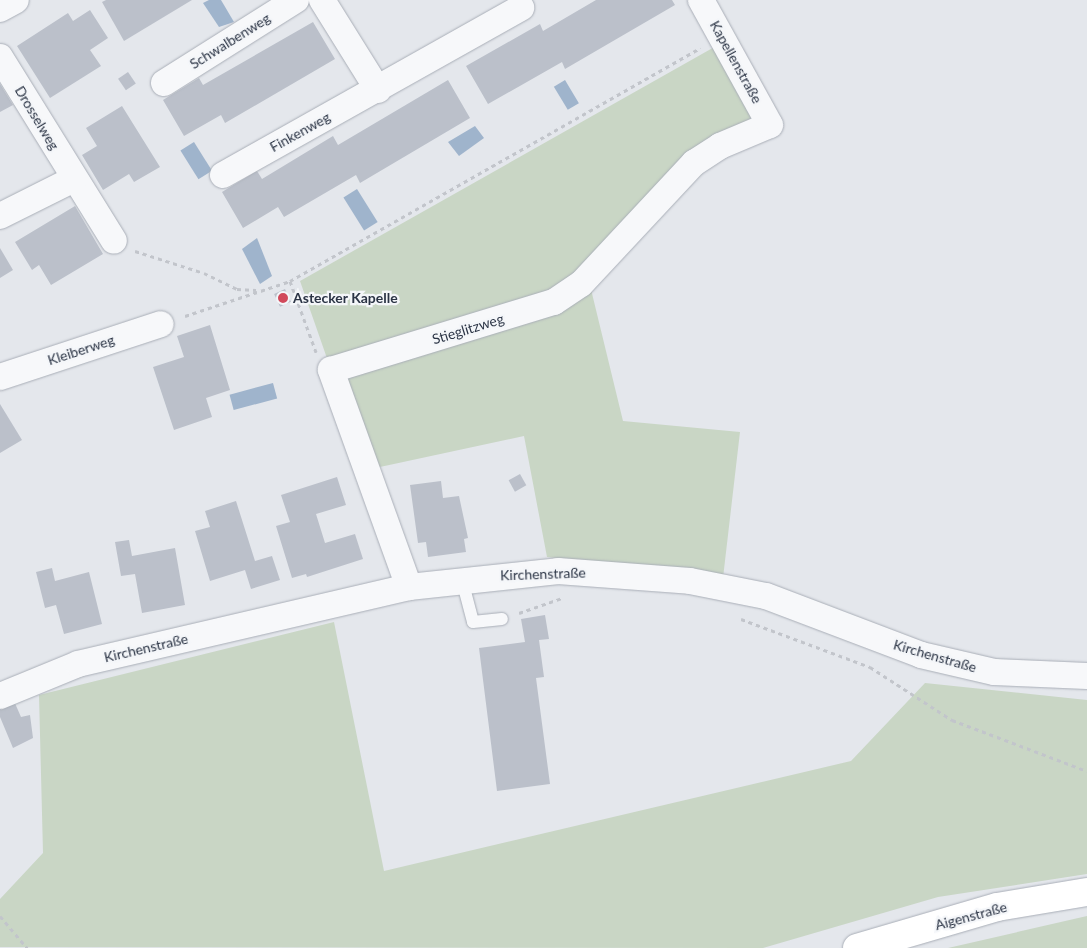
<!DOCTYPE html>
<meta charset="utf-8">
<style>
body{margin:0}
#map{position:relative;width:1087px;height:948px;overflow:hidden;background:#e4e7ec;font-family:Lato,sans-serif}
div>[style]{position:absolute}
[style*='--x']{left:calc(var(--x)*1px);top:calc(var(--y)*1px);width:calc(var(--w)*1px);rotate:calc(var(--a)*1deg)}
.green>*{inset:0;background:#c9d6c5}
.water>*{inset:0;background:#9fb4cc;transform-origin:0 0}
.building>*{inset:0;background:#bbc0ca;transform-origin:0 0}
.path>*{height:3px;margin-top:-1.5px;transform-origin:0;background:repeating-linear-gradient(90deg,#c2c5cb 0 4px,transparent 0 8px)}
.roads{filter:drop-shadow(0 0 1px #a9aeb7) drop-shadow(0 0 1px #a9aeb7)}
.lane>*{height:12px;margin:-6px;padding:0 6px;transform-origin:6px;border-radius:6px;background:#f7f8fa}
.street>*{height:26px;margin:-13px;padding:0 13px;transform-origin:13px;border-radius:13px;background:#f7f8fa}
.secondary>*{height:28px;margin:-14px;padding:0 14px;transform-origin:14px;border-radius:14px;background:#fff}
.dots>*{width:14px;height:14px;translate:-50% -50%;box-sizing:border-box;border:2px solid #f4f6f9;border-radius:50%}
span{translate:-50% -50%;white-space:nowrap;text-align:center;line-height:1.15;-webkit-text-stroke:4.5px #f4f6f9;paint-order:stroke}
.street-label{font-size:14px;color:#2b3445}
.poi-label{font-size:14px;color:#2b3445;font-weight:700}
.left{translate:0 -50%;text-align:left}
</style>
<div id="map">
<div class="green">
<i style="clip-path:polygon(725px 41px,770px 125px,720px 146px,588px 277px,623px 421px,740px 432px,723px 578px,547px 557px,524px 436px,366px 470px,300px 281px)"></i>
<i style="clip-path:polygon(334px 622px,384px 871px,851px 761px,925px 683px,1087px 700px,1087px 874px,938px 897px,763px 948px,0 947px,0 899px,43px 853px,39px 695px)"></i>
<i style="clip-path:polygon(1087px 916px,1087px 948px,948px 948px)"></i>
</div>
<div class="water">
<i style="clip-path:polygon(209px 0,221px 0,234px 22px,219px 27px,203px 3px)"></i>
<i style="left:565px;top:80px;width:27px;height:13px;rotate:59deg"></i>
<i style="clip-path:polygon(475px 126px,484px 138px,459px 156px,448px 142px)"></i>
<i style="left:194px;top:142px;width:34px;height:16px;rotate:58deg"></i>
<i style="left:357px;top:189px;width:39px;height:16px;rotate:58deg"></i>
<i style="clip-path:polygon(257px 238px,272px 276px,260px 284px,242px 249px)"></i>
<i style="left:273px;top:383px;width:16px;height:45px;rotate:75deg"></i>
</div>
<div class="building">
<i style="clip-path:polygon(106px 0,192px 0,124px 41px,102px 2px)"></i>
<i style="clip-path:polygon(596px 0,672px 0,675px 5px,565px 69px,562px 62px,488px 104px,466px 66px,540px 24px,543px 31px)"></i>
<i style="clip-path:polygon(90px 10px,108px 38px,90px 50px,101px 66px,50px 98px,17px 46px,68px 13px,73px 21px)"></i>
<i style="clip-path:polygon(313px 22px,335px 59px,225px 123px,221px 115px,184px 136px,163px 100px,199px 78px,203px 85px)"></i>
<i style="left:128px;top:72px;width:14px;height:12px;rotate:56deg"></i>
<i style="clip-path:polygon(448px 80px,470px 118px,360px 183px,356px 175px,284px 217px,278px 207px,243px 228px,222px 192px,257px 171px,262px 179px,333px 136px,338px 145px)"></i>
<i style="clip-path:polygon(0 84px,13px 105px,0 112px)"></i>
<i style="clip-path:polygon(122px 106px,160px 167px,134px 182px,129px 174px,103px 190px,82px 155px,97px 146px,86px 128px)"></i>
<i style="clip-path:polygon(75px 206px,103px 254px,51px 285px,39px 265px,32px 270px,15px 242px)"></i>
<i style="clip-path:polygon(0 248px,13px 270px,0 278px)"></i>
<i style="left:285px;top:289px;width:14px;height:12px;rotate:65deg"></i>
<i style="clip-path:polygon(210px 325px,230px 390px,206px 398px,212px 417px,174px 430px,153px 367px,184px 357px,177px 336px)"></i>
<i style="clip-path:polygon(0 404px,22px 440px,0 453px)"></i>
<i style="left:520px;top:474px;width:13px;height:13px;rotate:61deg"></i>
<i style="clip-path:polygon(337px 477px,346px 505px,316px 514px,325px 543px,355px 534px,363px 559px,307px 577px,306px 574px,292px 578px,276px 526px,290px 522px,281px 495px)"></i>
<i style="clip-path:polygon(441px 481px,443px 498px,459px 496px,468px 538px,464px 539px,466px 552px,428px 557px,426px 542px,418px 543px,410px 485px)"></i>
<i style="clip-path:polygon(236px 501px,255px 561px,272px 556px,280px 580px,251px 589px,245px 570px,210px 581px,195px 531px,210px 527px,205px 511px)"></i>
<i style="clip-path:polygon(129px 540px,132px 556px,175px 548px,185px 605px,142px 613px,135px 574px,121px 576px,115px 542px)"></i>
<i style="clip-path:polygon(52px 568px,55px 581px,89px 572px,102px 624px,64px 634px,56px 605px,45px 608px,36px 572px)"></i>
<i style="clip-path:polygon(545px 615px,549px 639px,539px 640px,544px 677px,536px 678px,550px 784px,497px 791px,479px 648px,525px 642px,521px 619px)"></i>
<i style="clip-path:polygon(14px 701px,21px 717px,30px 715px,33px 738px,13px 748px,0 717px,0 707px)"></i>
</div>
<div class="path">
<i style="--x:135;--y:251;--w:72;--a:17.7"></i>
<i style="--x:204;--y:273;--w:37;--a:26"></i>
<i style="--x:237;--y:289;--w:19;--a:3"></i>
<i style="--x:290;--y:281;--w:472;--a:-29.6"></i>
<i style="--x:185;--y:316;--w:111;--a:-18.4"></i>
<i style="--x:290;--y:281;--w:76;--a:69.9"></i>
<i style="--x:519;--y:613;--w:46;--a:-19.2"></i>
<i style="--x:741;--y:619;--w:138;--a:20.4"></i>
<i style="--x:870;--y:667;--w:98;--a:32.9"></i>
<i style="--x:952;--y:720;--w:144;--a:20.7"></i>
<i style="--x:0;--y:916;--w:42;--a:49.8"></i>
</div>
<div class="roads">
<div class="lane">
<i style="--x:462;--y:580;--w:43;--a:75.3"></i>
<i style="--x:473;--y:622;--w:29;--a:-6"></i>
</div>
<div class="street">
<i style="--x:322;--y:0;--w:106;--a:58.1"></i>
<i style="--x:0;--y:9;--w:18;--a:-29"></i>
<i style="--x:0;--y:57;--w:216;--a:58.2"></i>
<i style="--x:164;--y:83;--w:156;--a:-32.2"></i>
<i style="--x:223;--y:175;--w:342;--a:-29.3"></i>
<i style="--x:0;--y:216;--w:83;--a:-26.6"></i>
<i style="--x:0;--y:377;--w:169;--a:-18.2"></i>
<i style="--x:409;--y:587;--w:231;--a:-109.8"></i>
<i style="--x:331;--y:370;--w:233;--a:-17"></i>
<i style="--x:554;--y:302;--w:32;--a:-34"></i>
<i style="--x:581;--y:284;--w:166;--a:-47"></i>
<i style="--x:694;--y:163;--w:31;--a:-33"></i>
<i style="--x:720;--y:146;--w:54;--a:-22.8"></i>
<i style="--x:770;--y:125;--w:143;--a:-118.9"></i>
<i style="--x:0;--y:696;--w:84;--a:-22.3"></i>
<i style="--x:78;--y:664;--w:340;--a:-13.1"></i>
<i style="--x:409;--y:587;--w:150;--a:-6.1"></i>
<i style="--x:558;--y:571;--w:132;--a:4.3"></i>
<i style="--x:690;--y:581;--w:77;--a:11.2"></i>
<i style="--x:766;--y:596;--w:166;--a:20.8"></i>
<i style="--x:921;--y:655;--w:75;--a:13.1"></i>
<i style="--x:994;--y:672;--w:93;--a:2.5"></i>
</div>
<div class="secondary">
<i style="--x:857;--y:948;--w:146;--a:-16.3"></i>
<i style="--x:997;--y:907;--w:91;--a:-9.5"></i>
</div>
</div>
<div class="dots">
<i style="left:283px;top:298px;background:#d1495b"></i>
</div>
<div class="street-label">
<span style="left:230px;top:41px;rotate:-32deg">Schwalbenweg</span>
<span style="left:736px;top:62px;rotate:61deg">Kapellenstraße</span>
<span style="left:37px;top:118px;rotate:59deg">Drosselweg</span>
<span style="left:300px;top:132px;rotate:-29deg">Finkenweg</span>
<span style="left:468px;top:329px;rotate:-17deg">Stieglitzweg</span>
<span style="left:81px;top:350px;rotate:-18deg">Kleiberweg</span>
<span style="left:543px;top:574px;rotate:-2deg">Kirchenstraße</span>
<span style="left:146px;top:648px;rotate:-13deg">Kirchenstraße</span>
<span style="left:935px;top:656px;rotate:16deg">Kirchenstraße</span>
<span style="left:971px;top:916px;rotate:-15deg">Aigenstraße</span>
</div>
<div class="poi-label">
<span class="left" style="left:293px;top:298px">Astecker Kapelle</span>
</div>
</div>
